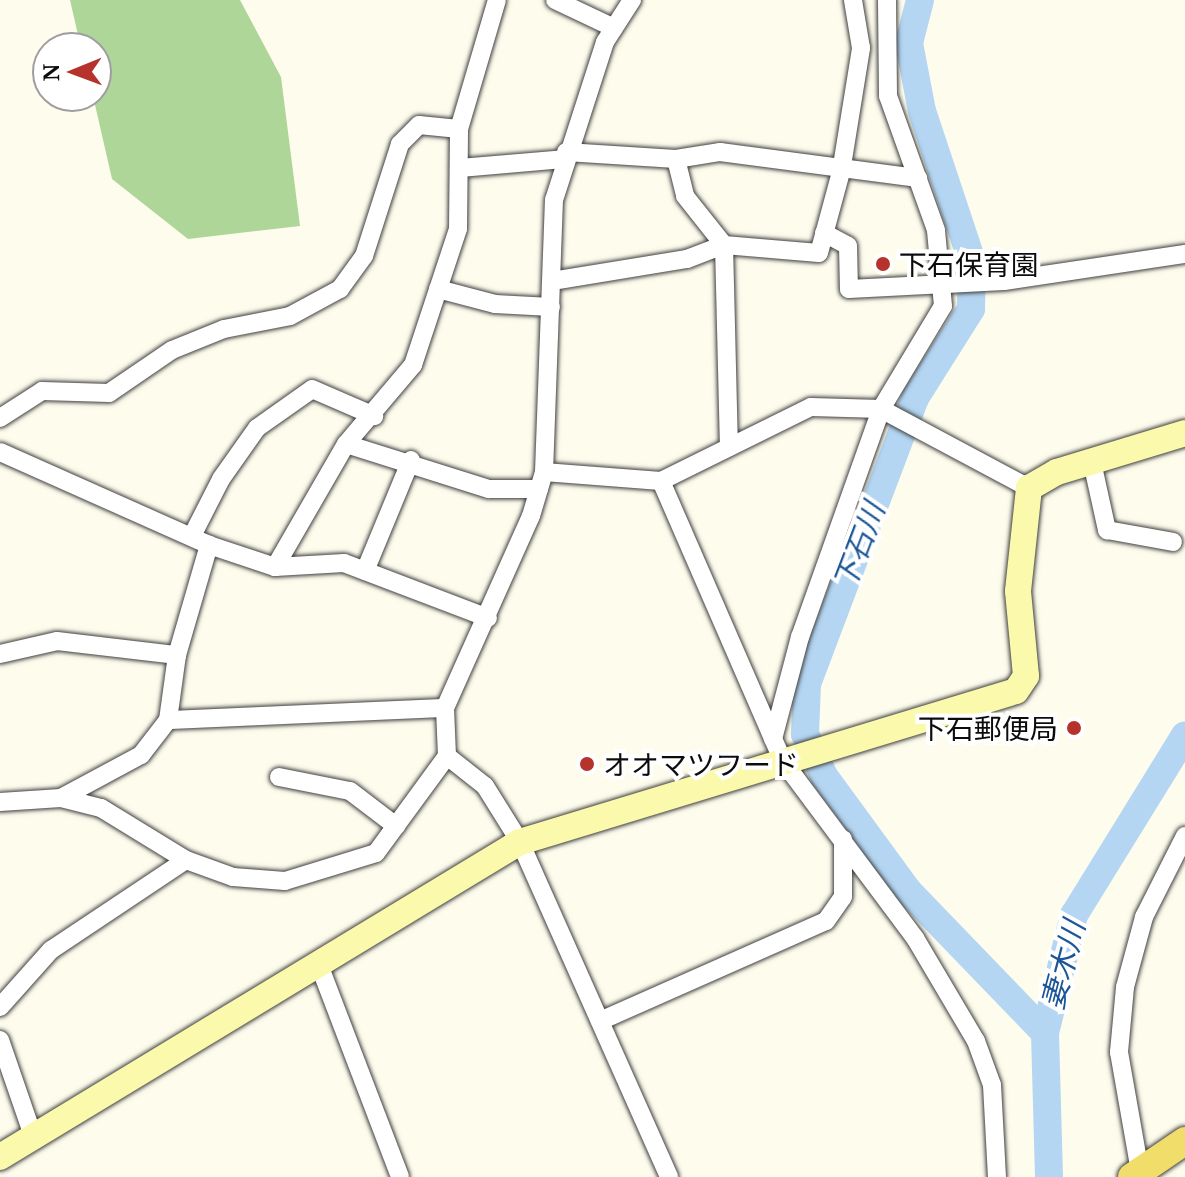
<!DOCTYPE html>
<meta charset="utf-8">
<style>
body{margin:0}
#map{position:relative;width:1185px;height:1177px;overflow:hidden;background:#fefced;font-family:"Noto Serif","Noto Sans JP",serif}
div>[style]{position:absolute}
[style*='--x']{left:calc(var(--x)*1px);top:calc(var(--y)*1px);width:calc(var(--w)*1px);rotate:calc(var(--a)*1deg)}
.forest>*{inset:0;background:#afd699}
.river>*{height:28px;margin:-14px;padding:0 14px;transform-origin:14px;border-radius:14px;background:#b4d6f3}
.roads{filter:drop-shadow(0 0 2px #3f3f3f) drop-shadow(0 0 2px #3f3f3f)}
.street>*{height:18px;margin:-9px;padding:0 9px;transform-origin:9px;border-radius:9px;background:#fff}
.secondary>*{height:26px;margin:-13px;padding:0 13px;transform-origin:13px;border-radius:13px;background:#fbf9ab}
.primary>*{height:28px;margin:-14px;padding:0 14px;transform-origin:14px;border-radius:14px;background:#f1dd6a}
.dots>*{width:22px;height:22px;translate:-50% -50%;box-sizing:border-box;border:4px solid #fff;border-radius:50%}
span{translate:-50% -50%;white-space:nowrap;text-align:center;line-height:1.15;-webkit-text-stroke:8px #fff;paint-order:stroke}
.poi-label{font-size:28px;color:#0c0c0c}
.left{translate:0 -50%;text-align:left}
.right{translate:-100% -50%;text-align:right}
.water-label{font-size:30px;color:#1d5697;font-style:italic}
.north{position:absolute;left:32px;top:32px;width:80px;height:80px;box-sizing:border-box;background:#fff;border:2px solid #9e9e9e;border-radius:50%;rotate:269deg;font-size:22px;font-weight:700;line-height:32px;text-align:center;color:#0c0c0c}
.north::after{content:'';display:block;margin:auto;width:28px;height:36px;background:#b5332c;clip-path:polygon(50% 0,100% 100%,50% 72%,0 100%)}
</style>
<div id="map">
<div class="forest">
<i style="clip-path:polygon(70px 0,240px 0,281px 77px,300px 226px,188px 239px,112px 179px,93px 96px,96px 48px,81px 48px)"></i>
</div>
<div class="river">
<i style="--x:920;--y:0;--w:44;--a:104.3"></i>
<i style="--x:909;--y:43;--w:69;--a:79.2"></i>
<i style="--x:922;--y:111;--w:158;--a:71.6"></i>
<i style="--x:972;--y:261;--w:48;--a:91.2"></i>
<i style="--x:971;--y:309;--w:105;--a:122.2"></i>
<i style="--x:915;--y:398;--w:306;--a:110.7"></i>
<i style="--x:807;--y:684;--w:50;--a:92.3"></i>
<i style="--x:805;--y:734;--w:46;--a:65.7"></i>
<i style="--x:824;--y:776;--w:144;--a:53.8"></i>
<i style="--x:909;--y:892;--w:196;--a:46"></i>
<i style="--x:1049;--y:1177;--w:144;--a:-91.6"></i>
<i style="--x:1045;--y:1033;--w:122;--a:-76.2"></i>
<i style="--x:1074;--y:915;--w:211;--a:-58.3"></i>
</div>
<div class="roads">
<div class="street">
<i style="--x:555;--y:0;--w:65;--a:25.4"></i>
<i style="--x:566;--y:152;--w:110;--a:3.6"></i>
<i style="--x:676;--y:159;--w:45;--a:-9"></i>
<i style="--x:720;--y:152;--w:200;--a:7.5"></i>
<i style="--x:676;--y:159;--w:38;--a:76"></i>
<i style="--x:685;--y:196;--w:63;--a:51.5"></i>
<i style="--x:724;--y:245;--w:202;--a:88.6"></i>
<i style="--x:460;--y:168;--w:104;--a:-4.9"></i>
<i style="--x:824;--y:233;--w:27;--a:28"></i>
<i style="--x:848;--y:246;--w:43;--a:88.7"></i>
<i style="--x:849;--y:289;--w:155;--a:-3"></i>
<i style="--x:1004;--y:281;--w:183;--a:-8.5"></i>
<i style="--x:552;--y:281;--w:137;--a:-9.3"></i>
<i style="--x:687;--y:259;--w:40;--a:-21"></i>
<i style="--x:724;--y:245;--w:95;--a:4.8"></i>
<i style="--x:819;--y:253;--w:84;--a:-74.8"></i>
<i style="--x:841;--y:172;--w:126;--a:-80.8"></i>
<i style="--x:861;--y:48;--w:49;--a:-99.5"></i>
<i style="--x:438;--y:289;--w:59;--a:14.7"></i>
<i style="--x:495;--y:304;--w:56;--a:3.1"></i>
<i style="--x:0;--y:418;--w:50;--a:-32.7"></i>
<i style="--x:42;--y:391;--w:67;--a:1.7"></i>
<i style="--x:109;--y:393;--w:76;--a:-34.3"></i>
<i style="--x:172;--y:350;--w:56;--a:-22"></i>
<i style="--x:224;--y:329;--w:67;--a:-11.1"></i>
<i style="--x:290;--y:316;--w:57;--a:-28.4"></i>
<i style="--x:340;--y:289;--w:41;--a:-54"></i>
<i style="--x:364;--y:256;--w:118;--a:-72.2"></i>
<i style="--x:400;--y:144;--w:27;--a:-45"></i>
<i style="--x:419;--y:125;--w:40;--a:5.7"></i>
<i style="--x:346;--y:444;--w:150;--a:17.5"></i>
<i style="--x:489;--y:489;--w:50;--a:0"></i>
<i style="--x:0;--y:452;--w:229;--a:24"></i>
<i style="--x:209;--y:545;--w:70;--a:18.4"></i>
<i style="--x:275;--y:567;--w:69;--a:-3.3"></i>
<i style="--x:344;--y:563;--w:154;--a:20.9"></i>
<i style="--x:1092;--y:462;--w:70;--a:77.6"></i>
<i style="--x:1107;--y:530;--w:67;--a:10.3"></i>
<i style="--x:544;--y:472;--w:117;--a:4.4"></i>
<i style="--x:661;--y:481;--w:167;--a:-26.3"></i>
<i style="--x:811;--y:407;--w:70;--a:1.6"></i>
<i style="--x:881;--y:409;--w:168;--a:28.1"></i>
<i style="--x:661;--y:481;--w:305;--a:66.5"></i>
<i style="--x:783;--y:761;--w:221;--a:53.3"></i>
<i style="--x:915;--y:938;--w:120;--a:59.4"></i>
<i style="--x:976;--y:1041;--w:47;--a:70"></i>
<i style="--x:992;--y:1085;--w:92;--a:86.9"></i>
<i style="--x:192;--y:536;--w:64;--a:-63"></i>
<i style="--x:221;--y:479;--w:62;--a:-54.8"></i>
<i style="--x:257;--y:428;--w:67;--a:-35.3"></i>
<i style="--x:312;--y:389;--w:68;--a:23.5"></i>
<i style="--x:275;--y:567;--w:142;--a:-60"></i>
<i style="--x:346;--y:444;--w:104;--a:-49.7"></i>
<i style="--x:413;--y:365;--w:143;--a:-71.7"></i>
<i style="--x:458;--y:229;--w:100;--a:-89.4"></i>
<i style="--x:459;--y:129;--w:134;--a:-73.6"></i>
<i style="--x:365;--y:571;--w:120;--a:-67.5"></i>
<i style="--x:0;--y:654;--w:58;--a:-12.8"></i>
<i style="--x:57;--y:641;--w:121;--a:6.7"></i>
<i style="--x:168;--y:720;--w:277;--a:-2.5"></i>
<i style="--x:773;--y:739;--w:106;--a:-75.2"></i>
<i style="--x:800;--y:637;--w:242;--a:-70.4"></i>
<i style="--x:881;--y:409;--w:120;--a:-59"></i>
<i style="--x:943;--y:306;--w:76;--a:-95.3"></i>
<i style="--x:936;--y:230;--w:142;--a:-109.7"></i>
<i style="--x:888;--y:96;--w:96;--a:-90.6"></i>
<i style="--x:447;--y:756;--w:48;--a:38.3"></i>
<i style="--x:485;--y:786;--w:66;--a:58"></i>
<i style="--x:520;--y:842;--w:367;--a:66"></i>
<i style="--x:279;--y:777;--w:72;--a:11.2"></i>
<i style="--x:350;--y:791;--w:58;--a:37.3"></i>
<i style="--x:61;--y:798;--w:91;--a:-28.3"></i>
<i style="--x:141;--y:755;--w:44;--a:-52.4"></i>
<i style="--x:168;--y:720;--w:66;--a:-82.1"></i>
<i style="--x:177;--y:655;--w:115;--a:-73.8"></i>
<i style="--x:0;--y:802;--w:61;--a:-3.8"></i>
<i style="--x:61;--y:798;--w:41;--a:14"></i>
<i style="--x:101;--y:808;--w:100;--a:31.5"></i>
<i style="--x:186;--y:860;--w:50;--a:19.9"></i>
<i style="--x:233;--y:877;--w:52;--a:4.4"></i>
<i style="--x:285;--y:881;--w:95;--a:-17.1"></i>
<i style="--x:376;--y:853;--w:120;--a:-53.8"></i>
<i style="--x:447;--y:756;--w:48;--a:-92.4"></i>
<i style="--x:445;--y:708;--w:210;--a:-65.9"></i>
<i style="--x:531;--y:516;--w:46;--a:-73.5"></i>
<i style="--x:544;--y:472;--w:272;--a:-87.9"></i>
<i style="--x:554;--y:200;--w:166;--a:-72.1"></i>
<i style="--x:605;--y:42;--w:50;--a:-57.3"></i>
<i style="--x:318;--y:962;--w:230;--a:69.1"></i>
<i style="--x:0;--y:1007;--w:76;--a:-48.2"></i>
<i style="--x:51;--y:950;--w:162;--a:-33.7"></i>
<i style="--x:600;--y:1021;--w:247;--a:-23.9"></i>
<i style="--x:826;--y:921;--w:29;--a:-55"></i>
<i style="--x:843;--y:897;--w:58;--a:-90"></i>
<i style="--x:0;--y:1040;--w:102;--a:71"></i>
<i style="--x:1141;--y:1177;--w:127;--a:-100"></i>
<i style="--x:1119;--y:1052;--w:65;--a:-84.7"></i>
<i style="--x:1125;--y:987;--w:73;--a:-74.8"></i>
<i style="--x:1144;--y:917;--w:91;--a:-63.2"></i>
</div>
<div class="secondary">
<i style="--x:0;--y:1157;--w:608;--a:-31.21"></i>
<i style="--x:520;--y:842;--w:518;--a:-16.93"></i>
<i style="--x:1016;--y:691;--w:18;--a:-56"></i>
<i style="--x:1026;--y:676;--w:85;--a:-95.4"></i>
<i style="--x:1018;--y:591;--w:104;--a:-83.9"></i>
<i style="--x:1029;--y:488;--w:32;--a:-30"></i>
<i style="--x:1057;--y:472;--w:134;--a:-16.9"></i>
</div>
<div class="primary">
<i style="--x:1132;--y:1177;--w:64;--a:-34.2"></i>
</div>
</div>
<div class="dots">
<i style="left:883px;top:264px;background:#b5332c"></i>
<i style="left:1074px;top:728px;background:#b5332c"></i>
<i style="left:587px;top:764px;background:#b5332c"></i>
</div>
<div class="poi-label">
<span class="left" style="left:899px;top:264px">下石保育園</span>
<span class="right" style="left:1058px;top:728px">下石郵便局</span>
<span class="left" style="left:603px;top:764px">オオマツフード</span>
</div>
<div class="water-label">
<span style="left:859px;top:546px;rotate:-69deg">下石川</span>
<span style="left:1063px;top:965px;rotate:-75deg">妻木川</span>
</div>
<div class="north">N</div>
</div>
